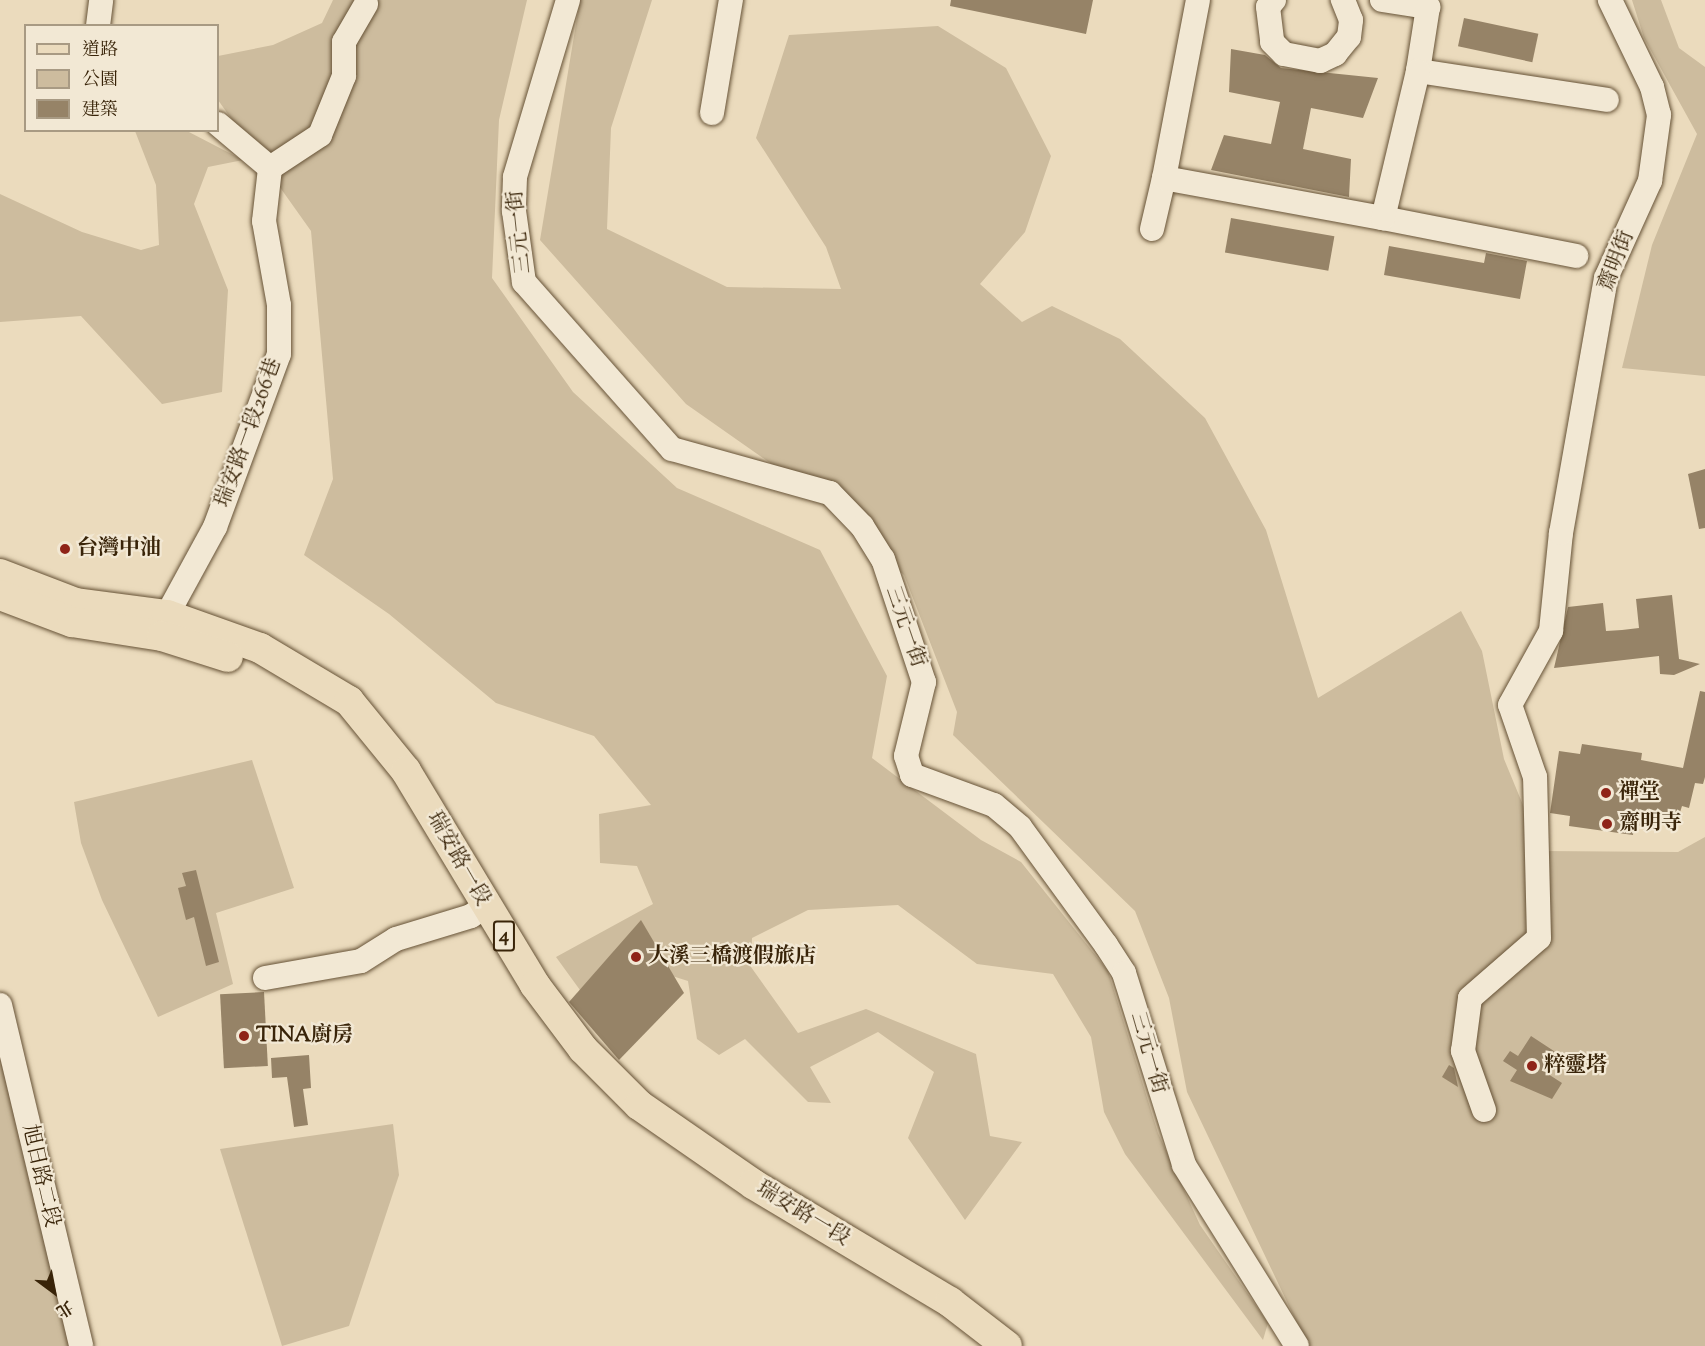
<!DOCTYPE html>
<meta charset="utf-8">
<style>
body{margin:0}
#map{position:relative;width:1705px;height:1346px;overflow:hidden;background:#ebdbbd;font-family:"Sorts Mill Goudy","Noto Serif TC",serif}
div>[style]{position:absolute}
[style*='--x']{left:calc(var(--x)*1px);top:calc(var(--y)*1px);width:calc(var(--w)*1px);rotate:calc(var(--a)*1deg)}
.green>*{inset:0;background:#cdbc9e}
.building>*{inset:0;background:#968367;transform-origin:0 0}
.roads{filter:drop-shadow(0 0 2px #665236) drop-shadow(0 0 2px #665236)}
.minor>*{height:24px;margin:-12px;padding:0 12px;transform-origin:12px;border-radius:12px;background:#f2e8d4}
.major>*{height:30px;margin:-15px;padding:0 15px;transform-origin:15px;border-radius:15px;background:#ebdbbd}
.dots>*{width:16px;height:16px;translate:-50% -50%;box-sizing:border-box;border:3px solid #f2e8d4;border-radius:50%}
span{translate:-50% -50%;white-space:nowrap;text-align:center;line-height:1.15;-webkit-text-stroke:4.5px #f2e8d4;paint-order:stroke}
.shield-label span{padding:2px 4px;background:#f2e8d4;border:2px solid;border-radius:4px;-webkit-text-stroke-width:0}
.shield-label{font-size:20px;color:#392409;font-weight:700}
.street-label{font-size:21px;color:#392409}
.poi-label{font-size:21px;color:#392409;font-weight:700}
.left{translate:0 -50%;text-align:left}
.legend{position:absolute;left:24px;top:24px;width:195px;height:108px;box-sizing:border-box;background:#f2e8d4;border:2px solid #a89a83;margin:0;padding:8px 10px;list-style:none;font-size:18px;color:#392409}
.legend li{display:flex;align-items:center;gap:12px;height:30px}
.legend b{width:30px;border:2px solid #a89a83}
.north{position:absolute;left:24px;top:1262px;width:60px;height:60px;-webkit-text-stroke:4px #f2e8d4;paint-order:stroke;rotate:148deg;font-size:16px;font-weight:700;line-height:24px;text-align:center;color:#392409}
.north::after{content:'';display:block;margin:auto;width:21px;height:27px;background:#392409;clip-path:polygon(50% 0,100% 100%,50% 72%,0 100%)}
</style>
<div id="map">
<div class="green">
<i style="clip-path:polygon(333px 0,527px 0,499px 120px,492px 278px,573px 392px,677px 488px,820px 550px,887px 676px,872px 758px,981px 840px,1021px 862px,1108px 971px,1158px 1133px,1200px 1225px,1268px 1323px,1263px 1340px,1125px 1154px,1104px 1112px,1091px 1037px,1053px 974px,977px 964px,898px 905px,808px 910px,752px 938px,751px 967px,798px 1033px,866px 1009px,976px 1054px,990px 1136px,1022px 1142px,965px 1220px,908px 1138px,934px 1072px,878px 1032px,810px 1067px,831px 1103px,808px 1102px,745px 1039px,719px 1055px,697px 1039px,688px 981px,669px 975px,609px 1030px,556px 957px,653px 904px,637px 866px,600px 863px,599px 814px,651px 805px,594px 736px,496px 703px,389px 614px,304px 555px,333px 479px,311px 231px,218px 100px,218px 56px,273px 45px,322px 23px)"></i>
<i style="clip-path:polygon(580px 0,652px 0,611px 128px,607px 229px,727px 287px,841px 289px,826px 247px,756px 138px,789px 35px,938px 26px,1006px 68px,1051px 156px,1025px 232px,980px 284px,1022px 322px,1052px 306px,1120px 339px,1205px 418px,1266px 530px,1318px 698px,1461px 611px,1482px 651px,1504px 759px,1542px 851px,1678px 852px,1705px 837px,1705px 1346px,1308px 1346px,1187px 1092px,1169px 998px,1135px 911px,953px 735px,957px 712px,904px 575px,800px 484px,686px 404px,540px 240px)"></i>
<i style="clip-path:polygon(1632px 0,1661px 0,1679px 48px,1705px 67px,1705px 376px,1622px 368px,1652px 245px,1697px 134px,1644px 38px)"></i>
<i style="clip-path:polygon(135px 131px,187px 131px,243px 160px,208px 167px,194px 204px,228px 290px,222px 392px,162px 404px,81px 316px,0 322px,0 194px,82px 232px,141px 250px,159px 245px,156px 185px)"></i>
<i style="clip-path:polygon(252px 760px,294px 888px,216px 913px,233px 984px,158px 1017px,102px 900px,81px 843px,74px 802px)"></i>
<i style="clip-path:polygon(0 1047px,92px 1346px,0 1346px)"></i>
<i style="clip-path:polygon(393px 1124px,399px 1175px,349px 1326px,282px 1346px,220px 1149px)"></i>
</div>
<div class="building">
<i style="clip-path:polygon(951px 0,1093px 0,1086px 34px,950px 6px)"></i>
<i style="left:1464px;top:18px;width:76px;height:29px;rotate:12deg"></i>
<i style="clip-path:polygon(1231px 49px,1265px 55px,1281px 68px,1378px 78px,1363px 118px,1311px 108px,1303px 149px,1351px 159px,1349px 197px,1211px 170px,1224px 135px,1271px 144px,1280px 102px,1229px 92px)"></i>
<i style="left:1231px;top:218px;width:105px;height:35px;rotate:10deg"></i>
<i style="clip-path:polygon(1389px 246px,1484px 263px,1486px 253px,1527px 261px,1520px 299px,1384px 275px)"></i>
<i style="clip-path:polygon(1705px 469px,1705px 528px,1699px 529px,1688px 474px)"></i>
<i style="clip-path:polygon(1672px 595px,1679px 659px,1700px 664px,1674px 675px,1660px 674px,1659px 656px,1554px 668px,1568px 607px,1603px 603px,1606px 631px,1622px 630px,1639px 628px,1636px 599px)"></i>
<i style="clip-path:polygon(1700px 691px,1705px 692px,1705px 777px,1703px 784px,1695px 783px,1689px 808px,1682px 806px,1677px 822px,1655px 817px,1653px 827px,1634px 825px,1633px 835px,1569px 826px,1570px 816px,1550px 813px,1559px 751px,1580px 754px,1582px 744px,1642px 753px,1641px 760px,1683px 768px)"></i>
<i style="clip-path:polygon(196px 870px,219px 962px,206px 966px,194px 917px,186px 920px,178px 888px,186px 886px,182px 873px)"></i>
<i style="clip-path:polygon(641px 920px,684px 993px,619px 1060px,569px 1002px)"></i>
<i style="left:264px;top:992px;width:74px;height:44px;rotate:87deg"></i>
<i style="clip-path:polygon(1531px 1036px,1560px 1055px,1548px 1074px,1562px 1083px,1552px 1099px,1510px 1081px,1517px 1070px,1503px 1061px,1510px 1051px,1518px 1056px)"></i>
<i style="clip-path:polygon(309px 1055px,311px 1088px,303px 1089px,308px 1125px,294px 1127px,287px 1077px,272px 1078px,271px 1058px)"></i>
<i style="clip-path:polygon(1449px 1065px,1454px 1068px,1458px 1087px,1442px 1077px)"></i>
</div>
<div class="roads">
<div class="minor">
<i style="--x:568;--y:0;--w:185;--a:106.7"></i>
<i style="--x:515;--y:177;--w:34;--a:92"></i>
<i style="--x:514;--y:211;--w:72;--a:82"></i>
<i style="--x:524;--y:282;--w:223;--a:48.5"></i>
<i style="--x:672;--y:449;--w:164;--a:15.6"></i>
<i style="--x:830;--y:493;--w:46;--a:45.9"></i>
<i style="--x:862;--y:526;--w:39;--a:58"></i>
<i style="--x:883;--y:559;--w:130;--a:71.6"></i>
<i style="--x:924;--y:682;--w:76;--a:103.7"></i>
<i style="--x:906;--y:756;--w:20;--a:72"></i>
<i style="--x:912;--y:775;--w:87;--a:20.1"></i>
<i style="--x:994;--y:805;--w:34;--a:40"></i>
<i style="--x:1020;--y:827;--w:146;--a:53.9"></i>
<i style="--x:1106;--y:945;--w:33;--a:57"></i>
<i style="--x:1124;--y:973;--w:201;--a:72.6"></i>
<i style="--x:1184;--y:1165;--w:213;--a:58"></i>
<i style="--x:1274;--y:0;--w:9;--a:131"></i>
<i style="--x:1268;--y:7;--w:35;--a:83"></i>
<i style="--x:1272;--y:42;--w:17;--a:45"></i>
<i style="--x:1284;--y:54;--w:37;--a:11"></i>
<i style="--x:1320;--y:61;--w:17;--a:-25"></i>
<i style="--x:1335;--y:54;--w:22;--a:-51"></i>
<i style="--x:1349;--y:37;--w:17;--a:-83"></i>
<i style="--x:1351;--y:20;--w:22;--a:-112"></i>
<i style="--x:1382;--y:0;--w:47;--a:8.7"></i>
<i style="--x:1428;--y:7;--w:65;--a:98.9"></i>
<i style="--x:1418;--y:71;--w:191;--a:8.7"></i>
<i style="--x:98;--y:26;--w:26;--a:-83"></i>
<i style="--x:712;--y:113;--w:115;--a:-80.5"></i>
<i style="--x:218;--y:124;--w:68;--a:40.2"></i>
<i style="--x:1164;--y:178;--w:181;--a:-79.2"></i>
<i style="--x:1383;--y:218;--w:197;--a:11.1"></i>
<i style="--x:1152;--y:229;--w:52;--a:-76.8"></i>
<i style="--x:1164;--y:178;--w:223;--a:10.4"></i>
<i style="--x:1383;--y:218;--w:151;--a:-76.6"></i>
<i style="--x:167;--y:615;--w:100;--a:-61.4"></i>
<i style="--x:215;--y:527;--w:184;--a:-69.7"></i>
<i style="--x:279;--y:354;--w:49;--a:-90"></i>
<i style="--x:279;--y:305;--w:85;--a:-100.1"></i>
<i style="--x:264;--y:221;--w:53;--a:-83.5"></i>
<i style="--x:270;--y:168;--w:60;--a:-33.4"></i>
<i style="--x:320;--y:135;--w:64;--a:-67.9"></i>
<i style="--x:344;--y:76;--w:34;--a:-90"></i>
<i style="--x:344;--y:42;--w:44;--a:-59.9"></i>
<i style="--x:265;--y:978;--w:97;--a:-10"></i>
<i style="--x:361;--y:961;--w:41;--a:-32.2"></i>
<i style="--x:396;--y:939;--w:78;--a:-17"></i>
<i style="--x:471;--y:916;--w:18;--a:-34"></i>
<i style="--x:0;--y:1005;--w:350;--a:76.6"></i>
<i style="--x:1484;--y:1110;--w:63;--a:-109.6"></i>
<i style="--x:1463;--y:1051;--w:53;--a:-82.5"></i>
<i style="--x:1470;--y:998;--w:91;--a:-41"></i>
<i style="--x:1539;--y:938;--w:161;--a:-91.4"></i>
<i style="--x:1535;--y:777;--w:76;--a:-109.1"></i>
<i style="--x:1510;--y:705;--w:85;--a:-61"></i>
<i style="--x:1551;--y:631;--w:99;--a:-84.2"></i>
<i style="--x:1561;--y:533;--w:259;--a:-80"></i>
<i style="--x:1606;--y:278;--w:107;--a:-65.6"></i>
<i style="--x:1650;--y:181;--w:67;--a:-82.2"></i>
<i style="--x:1659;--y:115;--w:29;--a:-104"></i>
<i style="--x:1652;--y:87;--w:97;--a:-115.8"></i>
</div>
<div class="major">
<i style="--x:0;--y:574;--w:81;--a:20.9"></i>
<i style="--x:76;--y:603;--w:92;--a:7.5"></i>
<i style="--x:167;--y:615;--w:99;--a:19.5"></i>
<i style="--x:260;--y:648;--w:104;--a:30.8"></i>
<i style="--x:349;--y:701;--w:90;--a:50.8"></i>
<i style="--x:406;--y:771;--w:250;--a:58.9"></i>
<i style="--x:535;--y:985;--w:80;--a:53.1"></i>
<i style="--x:583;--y:1049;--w:79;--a:45"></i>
<i style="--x:639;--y:1105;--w:139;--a:34.7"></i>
<i style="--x:753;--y:1184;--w:230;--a:30.9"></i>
<i style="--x:950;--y:1302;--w:72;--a:37.7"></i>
<i style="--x:0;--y:595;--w:77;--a:20.6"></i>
<i style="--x:72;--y:622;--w:91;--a:8.8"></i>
<i style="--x:162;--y:636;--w:69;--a:17.7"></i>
</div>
</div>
<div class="dots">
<i style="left:65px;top:549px;background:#8f2418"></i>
<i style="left:1606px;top:793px;background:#8f2418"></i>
<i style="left:1607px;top:824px;background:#8f2418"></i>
<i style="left:636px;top:957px;background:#8f2418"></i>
<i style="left:244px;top:1036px;background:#8f2418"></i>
<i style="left:1532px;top:1066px;background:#8f2418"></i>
</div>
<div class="shield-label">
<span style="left:504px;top:936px">4</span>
</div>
<div class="street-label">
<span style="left:520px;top:232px;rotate:-96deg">三元一街</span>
<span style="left:1617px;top:261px;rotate:-69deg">齋明街</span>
<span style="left:249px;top:433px;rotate:-70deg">瑞安路一段266巷</span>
<span style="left:905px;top:627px;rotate:71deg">三元一街</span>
<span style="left:458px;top:859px;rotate:60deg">瑞安路一段</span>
<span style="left:1148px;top:1053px;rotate:74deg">三元一街</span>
<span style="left:40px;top:1176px;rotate:77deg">旭日路二段</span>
<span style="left:803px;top:1214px;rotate:31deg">瑞安路一段</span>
</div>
<div class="poi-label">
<span class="left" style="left:77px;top:549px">台灣中油</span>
<span class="left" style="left:1618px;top:793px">禪堂</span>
<span class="left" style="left:1619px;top:824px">齋明寺</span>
<span class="left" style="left:648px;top:957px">大溪三橋渡假旅店</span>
<span class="left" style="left:256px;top:1036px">TINA廚房</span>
<span class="left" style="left:1544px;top:1066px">粹靈塔</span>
</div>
<ul class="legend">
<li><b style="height:8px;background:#ebdbbd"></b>道路</li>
<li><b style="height:16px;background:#cdbc9e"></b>公園</li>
<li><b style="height:16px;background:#968367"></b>建築</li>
</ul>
<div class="north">北</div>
</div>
